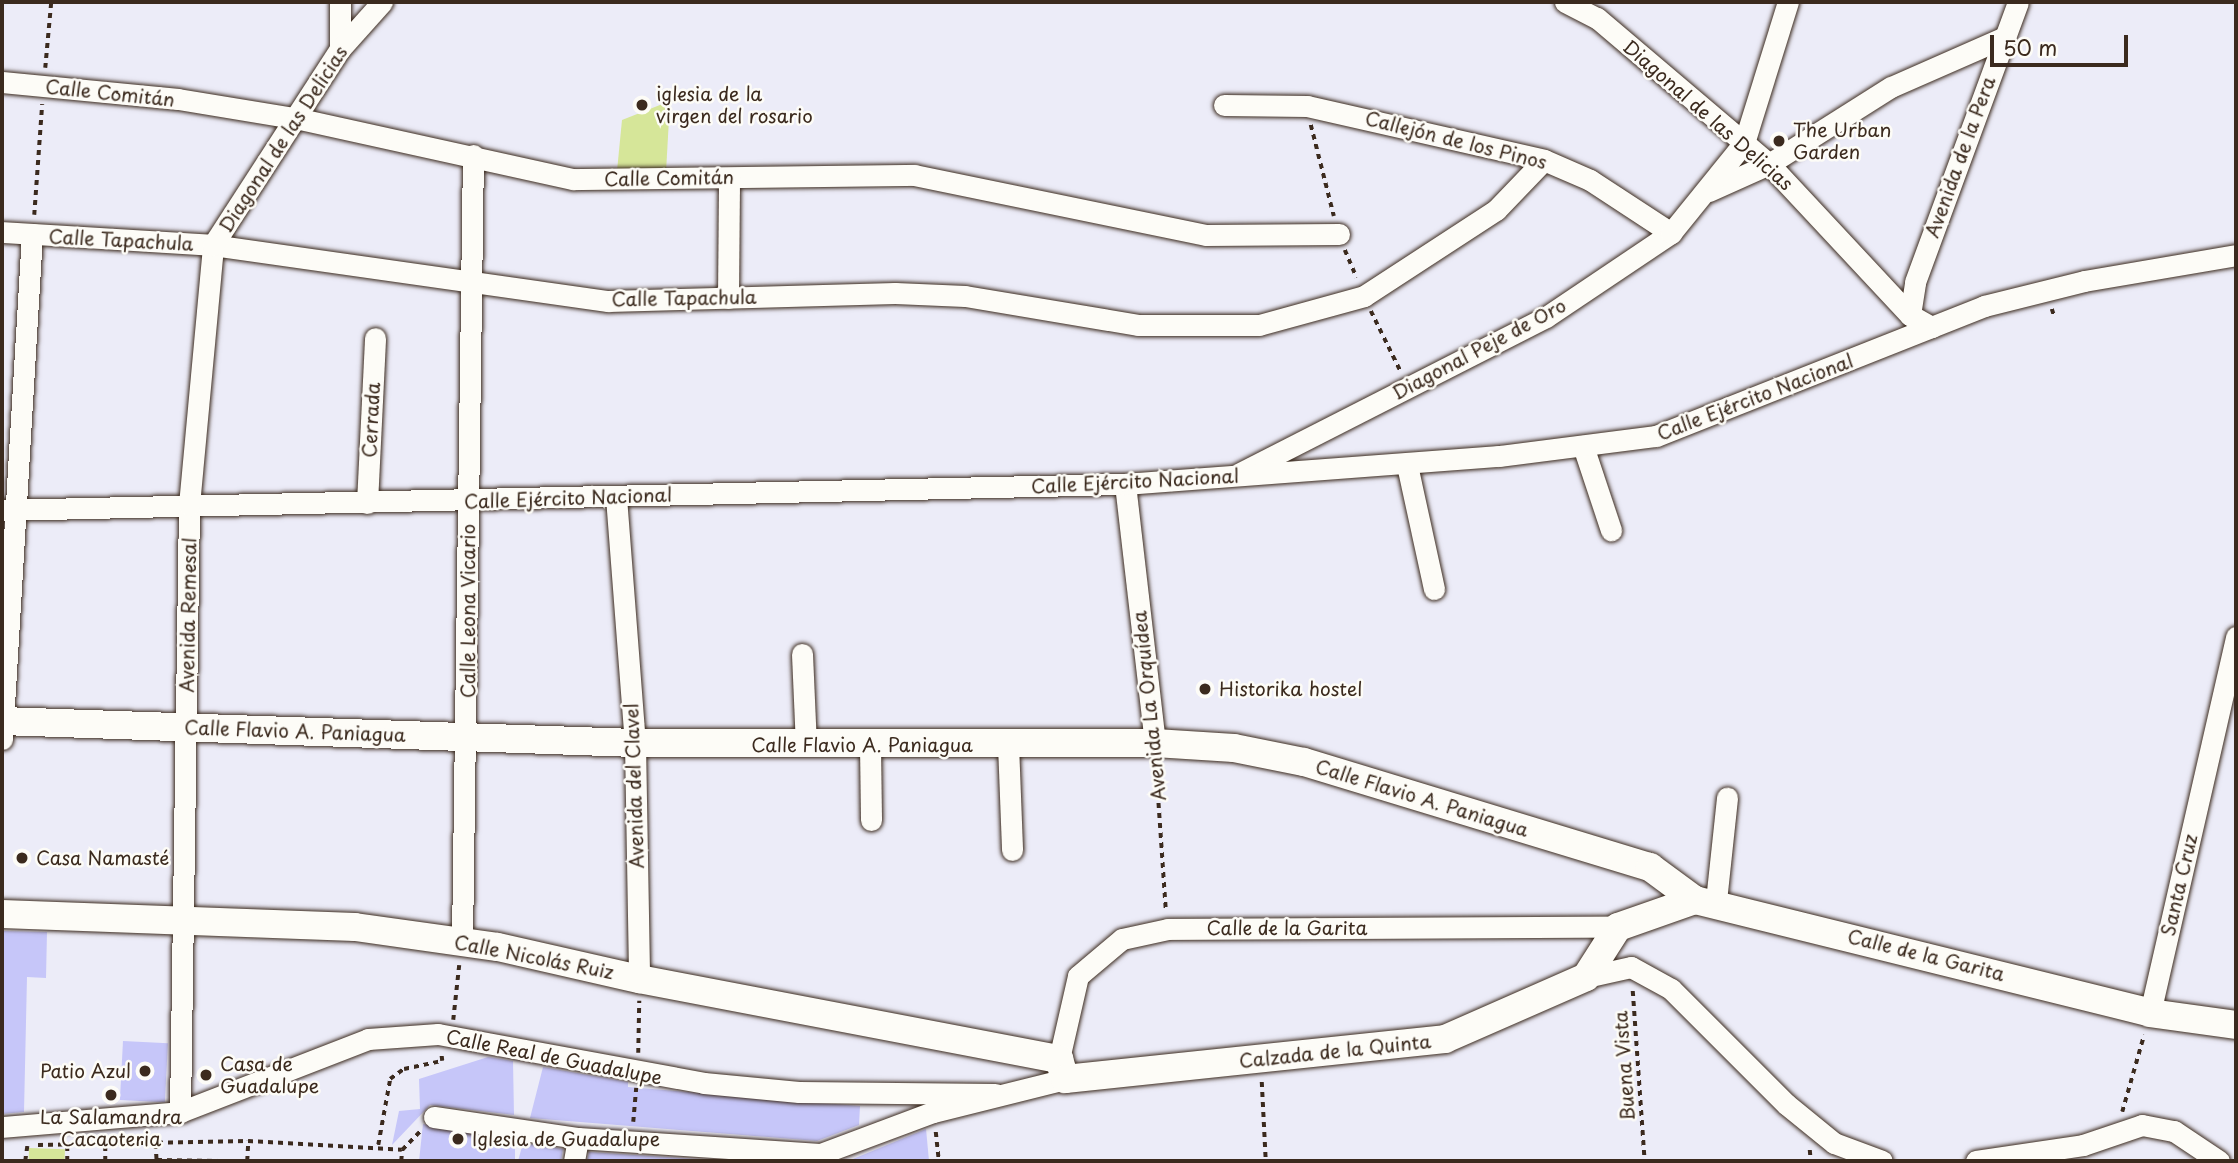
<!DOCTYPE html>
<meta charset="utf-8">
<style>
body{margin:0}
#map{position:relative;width:2238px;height:1163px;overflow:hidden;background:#ececf8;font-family:"Playpen Sans",sans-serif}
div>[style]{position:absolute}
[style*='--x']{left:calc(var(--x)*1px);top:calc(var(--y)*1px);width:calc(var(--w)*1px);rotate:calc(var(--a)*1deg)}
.green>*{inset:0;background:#d6e699;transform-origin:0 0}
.building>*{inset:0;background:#c6c6f9;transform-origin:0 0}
.path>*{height:3.5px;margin-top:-1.75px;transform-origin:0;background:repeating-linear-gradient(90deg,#3b2a1e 0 5px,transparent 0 10px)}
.roads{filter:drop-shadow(0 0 2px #3b2a1e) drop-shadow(0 0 2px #3b2a1e)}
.street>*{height:21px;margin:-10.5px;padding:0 10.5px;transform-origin:10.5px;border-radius:10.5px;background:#fdfcf7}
.secondary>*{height:28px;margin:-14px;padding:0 14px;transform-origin:14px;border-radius:14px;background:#fdfcf7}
.dots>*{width:19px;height:19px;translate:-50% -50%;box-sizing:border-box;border:4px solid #fdfcf7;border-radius:50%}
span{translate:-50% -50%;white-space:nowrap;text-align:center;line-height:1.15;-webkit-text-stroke:5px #fdfcf7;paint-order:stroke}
.street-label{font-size:19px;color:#3b2a1e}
.poi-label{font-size:19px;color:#3b2a1e}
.left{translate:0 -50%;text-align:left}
.right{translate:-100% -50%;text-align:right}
.frame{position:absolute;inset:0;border:4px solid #3b2a1e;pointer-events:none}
.scale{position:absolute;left:1990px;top:35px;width:138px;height:32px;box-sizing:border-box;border:4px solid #3b2a1e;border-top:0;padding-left:9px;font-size:21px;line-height:24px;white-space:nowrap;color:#3b2a1e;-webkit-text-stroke:5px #fdfcf7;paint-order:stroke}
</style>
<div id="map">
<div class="green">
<i style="clip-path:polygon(670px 101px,666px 172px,617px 171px,622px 120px)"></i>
<i style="left:29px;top:1148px;width:36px;height:13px;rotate:2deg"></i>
</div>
<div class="building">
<i style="clip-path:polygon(4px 931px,47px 932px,46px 978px,27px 977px,24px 1112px,2px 1114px)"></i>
<i style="left:123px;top:1041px;width:45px;height:59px;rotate:3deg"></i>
<i style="clip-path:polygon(488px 1057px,513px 1061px,514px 1115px,430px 1105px,392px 1145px,399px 1111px,420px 1109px,419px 1079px)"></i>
<i style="clip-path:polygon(543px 1067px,628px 1082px,628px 1087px,860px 1106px,859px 1125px,817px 1141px,530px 1118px)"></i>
<i style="clip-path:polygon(423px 1124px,515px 1142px,515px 1161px,419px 1161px)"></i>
<i style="clip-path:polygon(926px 1129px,929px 1161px,848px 1161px)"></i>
<i style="clip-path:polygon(523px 1143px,563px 1149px,561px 1161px,518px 1161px)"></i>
<i style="clip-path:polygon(589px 1152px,730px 1161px,587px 1161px)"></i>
</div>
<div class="path">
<i style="--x:45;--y:68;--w:66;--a:-84.8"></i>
<i style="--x:1311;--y:125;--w:94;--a:75.8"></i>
<i style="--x:34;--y:215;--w:111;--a:-85.9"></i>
<i style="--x:1345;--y:250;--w:30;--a:67"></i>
<i style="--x:2052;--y:309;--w:9;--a:72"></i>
<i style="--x:1371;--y:311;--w:66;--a:63.8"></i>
<i style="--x:1156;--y:763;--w:146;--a:86.1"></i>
<i style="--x:1633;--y:991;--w:170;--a:86"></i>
<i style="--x:453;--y:1020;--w:55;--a:-83.8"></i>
<i style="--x:638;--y:1053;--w:52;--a:-88.9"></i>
<i style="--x:1262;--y:1082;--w:79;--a:87.1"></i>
<i style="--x:2122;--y:1112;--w:80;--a:-74.1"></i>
<i style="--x:633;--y:1122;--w:34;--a:-85"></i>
<i style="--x:936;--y:1132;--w:29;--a:84"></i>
<i style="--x:155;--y:1134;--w:27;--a:86"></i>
<i style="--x:38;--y:1145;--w:210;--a:-1.1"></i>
<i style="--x:248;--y:1141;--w:154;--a:3.3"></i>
<i style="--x:378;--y:1145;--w:67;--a:-79.7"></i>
<i style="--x:390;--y:1079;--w:17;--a:-36"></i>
<i style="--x:404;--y:1069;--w:39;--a:-12"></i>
<i style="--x:442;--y:1061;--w:8;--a:-97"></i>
<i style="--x:1810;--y:1150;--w:11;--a:85"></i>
<i style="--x:157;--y:1160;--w:62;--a:0.9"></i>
<i style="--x:25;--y:1161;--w:15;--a:-82"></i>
<i style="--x:67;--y:1161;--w:17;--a:-90"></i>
<i style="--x:105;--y:1161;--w:18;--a:-90"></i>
<i style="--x:247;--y:1161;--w:20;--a:-87"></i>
<i style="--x:401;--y:1161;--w:11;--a:-85"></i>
<i style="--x:402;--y:1150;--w:29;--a:-46"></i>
</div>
<div class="roads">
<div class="street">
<i style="--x:340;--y:2;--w:47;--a:90"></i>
<i style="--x:1565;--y:2;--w:36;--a:27"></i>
<i style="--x:1597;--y:18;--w:226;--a:40.3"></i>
<i style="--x:1769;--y:164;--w:207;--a:47"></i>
<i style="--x:1910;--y:315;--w:25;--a:29"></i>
<i style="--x:2;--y:82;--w:177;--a:5.5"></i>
<i style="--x:178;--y:99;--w:124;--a:9.3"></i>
<i style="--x:300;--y:119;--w:280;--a:12.4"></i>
<i style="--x:573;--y:179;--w:341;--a:-0.7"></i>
<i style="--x:914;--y:175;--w:298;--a:11.6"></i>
<i style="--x:1206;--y:235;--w:133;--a:-0.4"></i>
<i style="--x:1224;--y:105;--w:83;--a:0.7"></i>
<i style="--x:1307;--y:106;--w:243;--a:12.8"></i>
<i style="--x:1544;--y:160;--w:50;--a:23.5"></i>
<i style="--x:1590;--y:180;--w:97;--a:33.2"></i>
<i style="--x:1709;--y:191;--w:66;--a:-24.2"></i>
<i style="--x:1769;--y:164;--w:144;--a:-32.3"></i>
<i style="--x:1891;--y:87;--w:124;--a:-23.7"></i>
<i style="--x:2;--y:232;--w:211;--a:3.5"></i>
<i style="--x:213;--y:245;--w:399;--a:8.1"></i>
<i style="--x:608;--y:301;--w:287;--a:-1.6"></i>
<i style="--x:895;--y:293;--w:70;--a:2.5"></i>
<i style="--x:965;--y:296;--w:175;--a:9.5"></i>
<i style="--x:1138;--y:325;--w:121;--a:0"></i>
<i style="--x:1259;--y:325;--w:109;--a:-15.4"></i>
<i style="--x:1364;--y:296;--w:158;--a:-33.1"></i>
<i style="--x:1496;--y:210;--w:69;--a:-46.2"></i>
<i style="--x:728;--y:298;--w:120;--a:-89.5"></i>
<i style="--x:1910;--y:315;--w:33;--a:-81"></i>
<i style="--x:1915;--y:282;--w:298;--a:-69.8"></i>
<i style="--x:1583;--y:446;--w:89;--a:71.6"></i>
<i style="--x:1407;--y:465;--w:127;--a:77.7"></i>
<i style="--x:1240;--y:473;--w:343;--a:-27"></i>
<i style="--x:1546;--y:317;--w:151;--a:-33.9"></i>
<i style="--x:1671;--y:233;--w:116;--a:-51"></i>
<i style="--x:1744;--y:143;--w:148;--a:-72.7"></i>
<i style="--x:1125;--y:484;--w:261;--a:83.4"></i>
<i style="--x:616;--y:497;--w:247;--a:85.6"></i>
<i style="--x:635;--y:743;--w:236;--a:89"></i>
<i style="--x:367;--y:503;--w:165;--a:-87.2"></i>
<i style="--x:2;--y:510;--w:1123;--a:-1.33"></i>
<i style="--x:1125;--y:484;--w:375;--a:-4.3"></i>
<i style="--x:1499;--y:456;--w:158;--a:-7.3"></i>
<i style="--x:1656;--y:436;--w:353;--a:-21.6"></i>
<i style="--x:1984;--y:306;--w:103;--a:-14"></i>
<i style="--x:2084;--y:281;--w:154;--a:-9.7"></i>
<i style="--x:802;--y:654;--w:91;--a:87.5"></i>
<i style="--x:2;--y:739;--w:506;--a:-86.6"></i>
<i style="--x:1008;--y:744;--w:106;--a:87.8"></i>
<i style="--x:870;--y:746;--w:74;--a:89.2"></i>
<i style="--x:1716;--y:901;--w:104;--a:-83.9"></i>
<i style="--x:462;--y:941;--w:786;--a:-89.2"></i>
<i style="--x:1586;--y:977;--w:46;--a:-12.5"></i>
<i style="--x:1631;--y:967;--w:46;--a:28.8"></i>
<i style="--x:1671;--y:989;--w:163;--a:45"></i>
<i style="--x:1786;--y:1104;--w:62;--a:39.1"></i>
<i style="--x:1834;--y:1143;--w:51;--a:20.6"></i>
<i style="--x:2150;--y:1013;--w:386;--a:-77.1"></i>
<i style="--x:1059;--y:1059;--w:85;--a:-77.1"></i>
<i style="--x:1078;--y:976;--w:57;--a:-40.1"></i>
<i style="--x:1122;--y:939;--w:47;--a:-12.3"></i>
<i style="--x:1168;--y:929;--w:450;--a:-0.3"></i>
<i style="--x:180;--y:1112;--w:607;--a:-89.15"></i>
<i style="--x:189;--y:505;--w:261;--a:-84.7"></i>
<i style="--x:213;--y:245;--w:234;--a:-57.1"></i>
<i style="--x:340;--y:49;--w:63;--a:-48.2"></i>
<i style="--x:434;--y:1117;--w:146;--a:8.3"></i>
<i style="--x:578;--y:1138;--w:242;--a:3.8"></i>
<i style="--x:2;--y:1127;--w:179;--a:-4.8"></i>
<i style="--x:180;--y:1112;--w:202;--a:-21.2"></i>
<i style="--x:368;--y:1039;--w:70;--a:-4.1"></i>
<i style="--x:438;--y:1034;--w:270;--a:10.4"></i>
<i style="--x:704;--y:1083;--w:95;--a:5.4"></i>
<i style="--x:799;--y:1092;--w:196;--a:0.6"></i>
<i style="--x:807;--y:1159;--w:134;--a:-20.5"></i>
<i style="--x:933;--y:1112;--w:136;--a:-14"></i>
<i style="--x:574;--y:1161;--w:23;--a:-80"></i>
<i style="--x:1976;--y:1161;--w:108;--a:-8.5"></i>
<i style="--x:2083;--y:1145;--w:62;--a:-18.7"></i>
<i style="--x:2142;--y:1125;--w:33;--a:11"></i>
<i style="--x:2174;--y:1131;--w:54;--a:33.7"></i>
</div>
<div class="secondary">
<i style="--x:2;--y:721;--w:633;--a:1.99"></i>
<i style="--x:635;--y:743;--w:520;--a:0"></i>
<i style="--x:1155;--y:743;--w:79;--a:3.6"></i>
<i style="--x:1234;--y:748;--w:71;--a:11.3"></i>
<i style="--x:1304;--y:762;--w:362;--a:16.9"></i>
<i style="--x:1650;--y:867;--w:56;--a:36.3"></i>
<i style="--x:2;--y:914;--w:353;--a:2.1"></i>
<i style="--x:355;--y:927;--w:144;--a:8"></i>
<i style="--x:498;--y:947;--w:145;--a:12.8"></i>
<i style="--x:639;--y:979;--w:428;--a:10.8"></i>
<i style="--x:1059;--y:1059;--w:21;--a:73"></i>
<i style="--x:1065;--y:1079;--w:382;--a:-6"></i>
<i style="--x:1445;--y:1039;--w:154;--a:-23.7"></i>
<i style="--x:1586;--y:977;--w:59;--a:-57.4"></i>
<i style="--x:1618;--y:927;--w:82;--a:-19.3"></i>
<i style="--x:1695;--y:900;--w:469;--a:13.9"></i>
<i style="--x:2150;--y:1013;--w:87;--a:7.9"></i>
</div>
</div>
<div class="dots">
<i style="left:642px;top:105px;background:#3b2a1e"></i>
<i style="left:1779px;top:141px;background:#3b2a1e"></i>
<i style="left:1205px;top:689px;background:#3b2a1e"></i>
<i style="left:22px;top:858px;background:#3b2a1e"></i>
<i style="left:145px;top:1071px;background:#3b2a1e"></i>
<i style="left:206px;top:1075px;background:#3b2a1e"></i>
<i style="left:111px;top:1095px;background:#3b2a1e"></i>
<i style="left:458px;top:1139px;background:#3b2a1e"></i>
</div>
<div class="street-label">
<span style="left:110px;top:93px;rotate:6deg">Calle Comitán</span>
<span style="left:1708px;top:115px;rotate:41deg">Diagonal de las Delicias</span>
<span style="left:283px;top:139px;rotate:-57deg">Diagonal de las Delicias</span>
<span style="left:1456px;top:140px;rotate:14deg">Callejón de los Pinos</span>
<span style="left:1960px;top:157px;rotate:-70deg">Avenida de la Pera</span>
<span style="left:669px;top:178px;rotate:-1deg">Calle Comitán</span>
<span style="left:121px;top:240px;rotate:3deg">Calle Tapachula</span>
<span style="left:684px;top:298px;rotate:-1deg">Calle Tapachula</span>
<span style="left:1479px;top:349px;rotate:-28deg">Diagonal Peje de Oro</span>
<span style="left:1755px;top:397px;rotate:-21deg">Calle Ejército Nacional</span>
<span style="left:371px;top:420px;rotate:-87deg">Cerrada</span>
<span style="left:1135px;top:481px;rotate:-3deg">Calle Ejército Nacional</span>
<span style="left:568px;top:498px;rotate:-2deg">Calle Ejército Nacional</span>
<span style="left:468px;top:611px;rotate:-90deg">Calle Leona Vicario</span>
<span style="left:188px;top:615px;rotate:-89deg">Avenida Remesal</span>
<span style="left:1149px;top:706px;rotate:-96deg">Avenida La Orquídea</span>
<span style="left:295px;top:731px;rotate:2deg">Calle Flavio A. Paniagua</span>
<span style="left:862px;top:745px">Calle Flavio A. Paniagua</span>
<span style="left:634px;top:786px;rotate:-92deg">Avenida del Clavel</span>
<span style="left:1422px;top:798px;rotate:17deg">Calle Flavio A. Paniagua</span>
<span style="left:2179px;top:885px;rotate:-77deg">Santa Cruz</span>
<span style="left:1287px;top:928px">Calle de la Garita</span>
<span style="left:1926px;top:955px;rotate:14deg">Calle de la Garita</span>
<span style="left:534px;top:957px;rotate:11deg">Calle Nicolás Ruiz</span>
<span style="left:1335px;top:1051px;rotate:-6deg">Calzada de la Quinta</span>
<span style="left:554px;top:1057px;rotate:11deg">Calle Real de Guadalupe</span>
<span style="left:1624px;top:1066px;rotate:-94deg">Buena Vista</span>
</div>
<div class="poi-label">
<span class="left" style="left:656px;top:105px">iglesia de la<br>virgen del rosario</span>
<span class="left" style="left:1793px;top:141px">The Urban<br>Garden</span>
<span class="left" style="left:1219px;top:689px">Historika hostel</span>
<span class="left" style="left:36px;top:858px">Casa Namasté</span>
<span class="left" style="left:220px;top:1075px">Casa de<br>Guadalupe</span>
<span class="right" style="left:131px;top:1071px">Patio Azul</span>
<span style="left:111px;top:1128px">La Salamandra<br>Cacaoteria</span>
<span class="left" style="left:472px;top:1139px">Iglesia de Guadalupe</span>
</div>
<div class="frame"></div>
<div class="scale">50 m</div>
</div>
